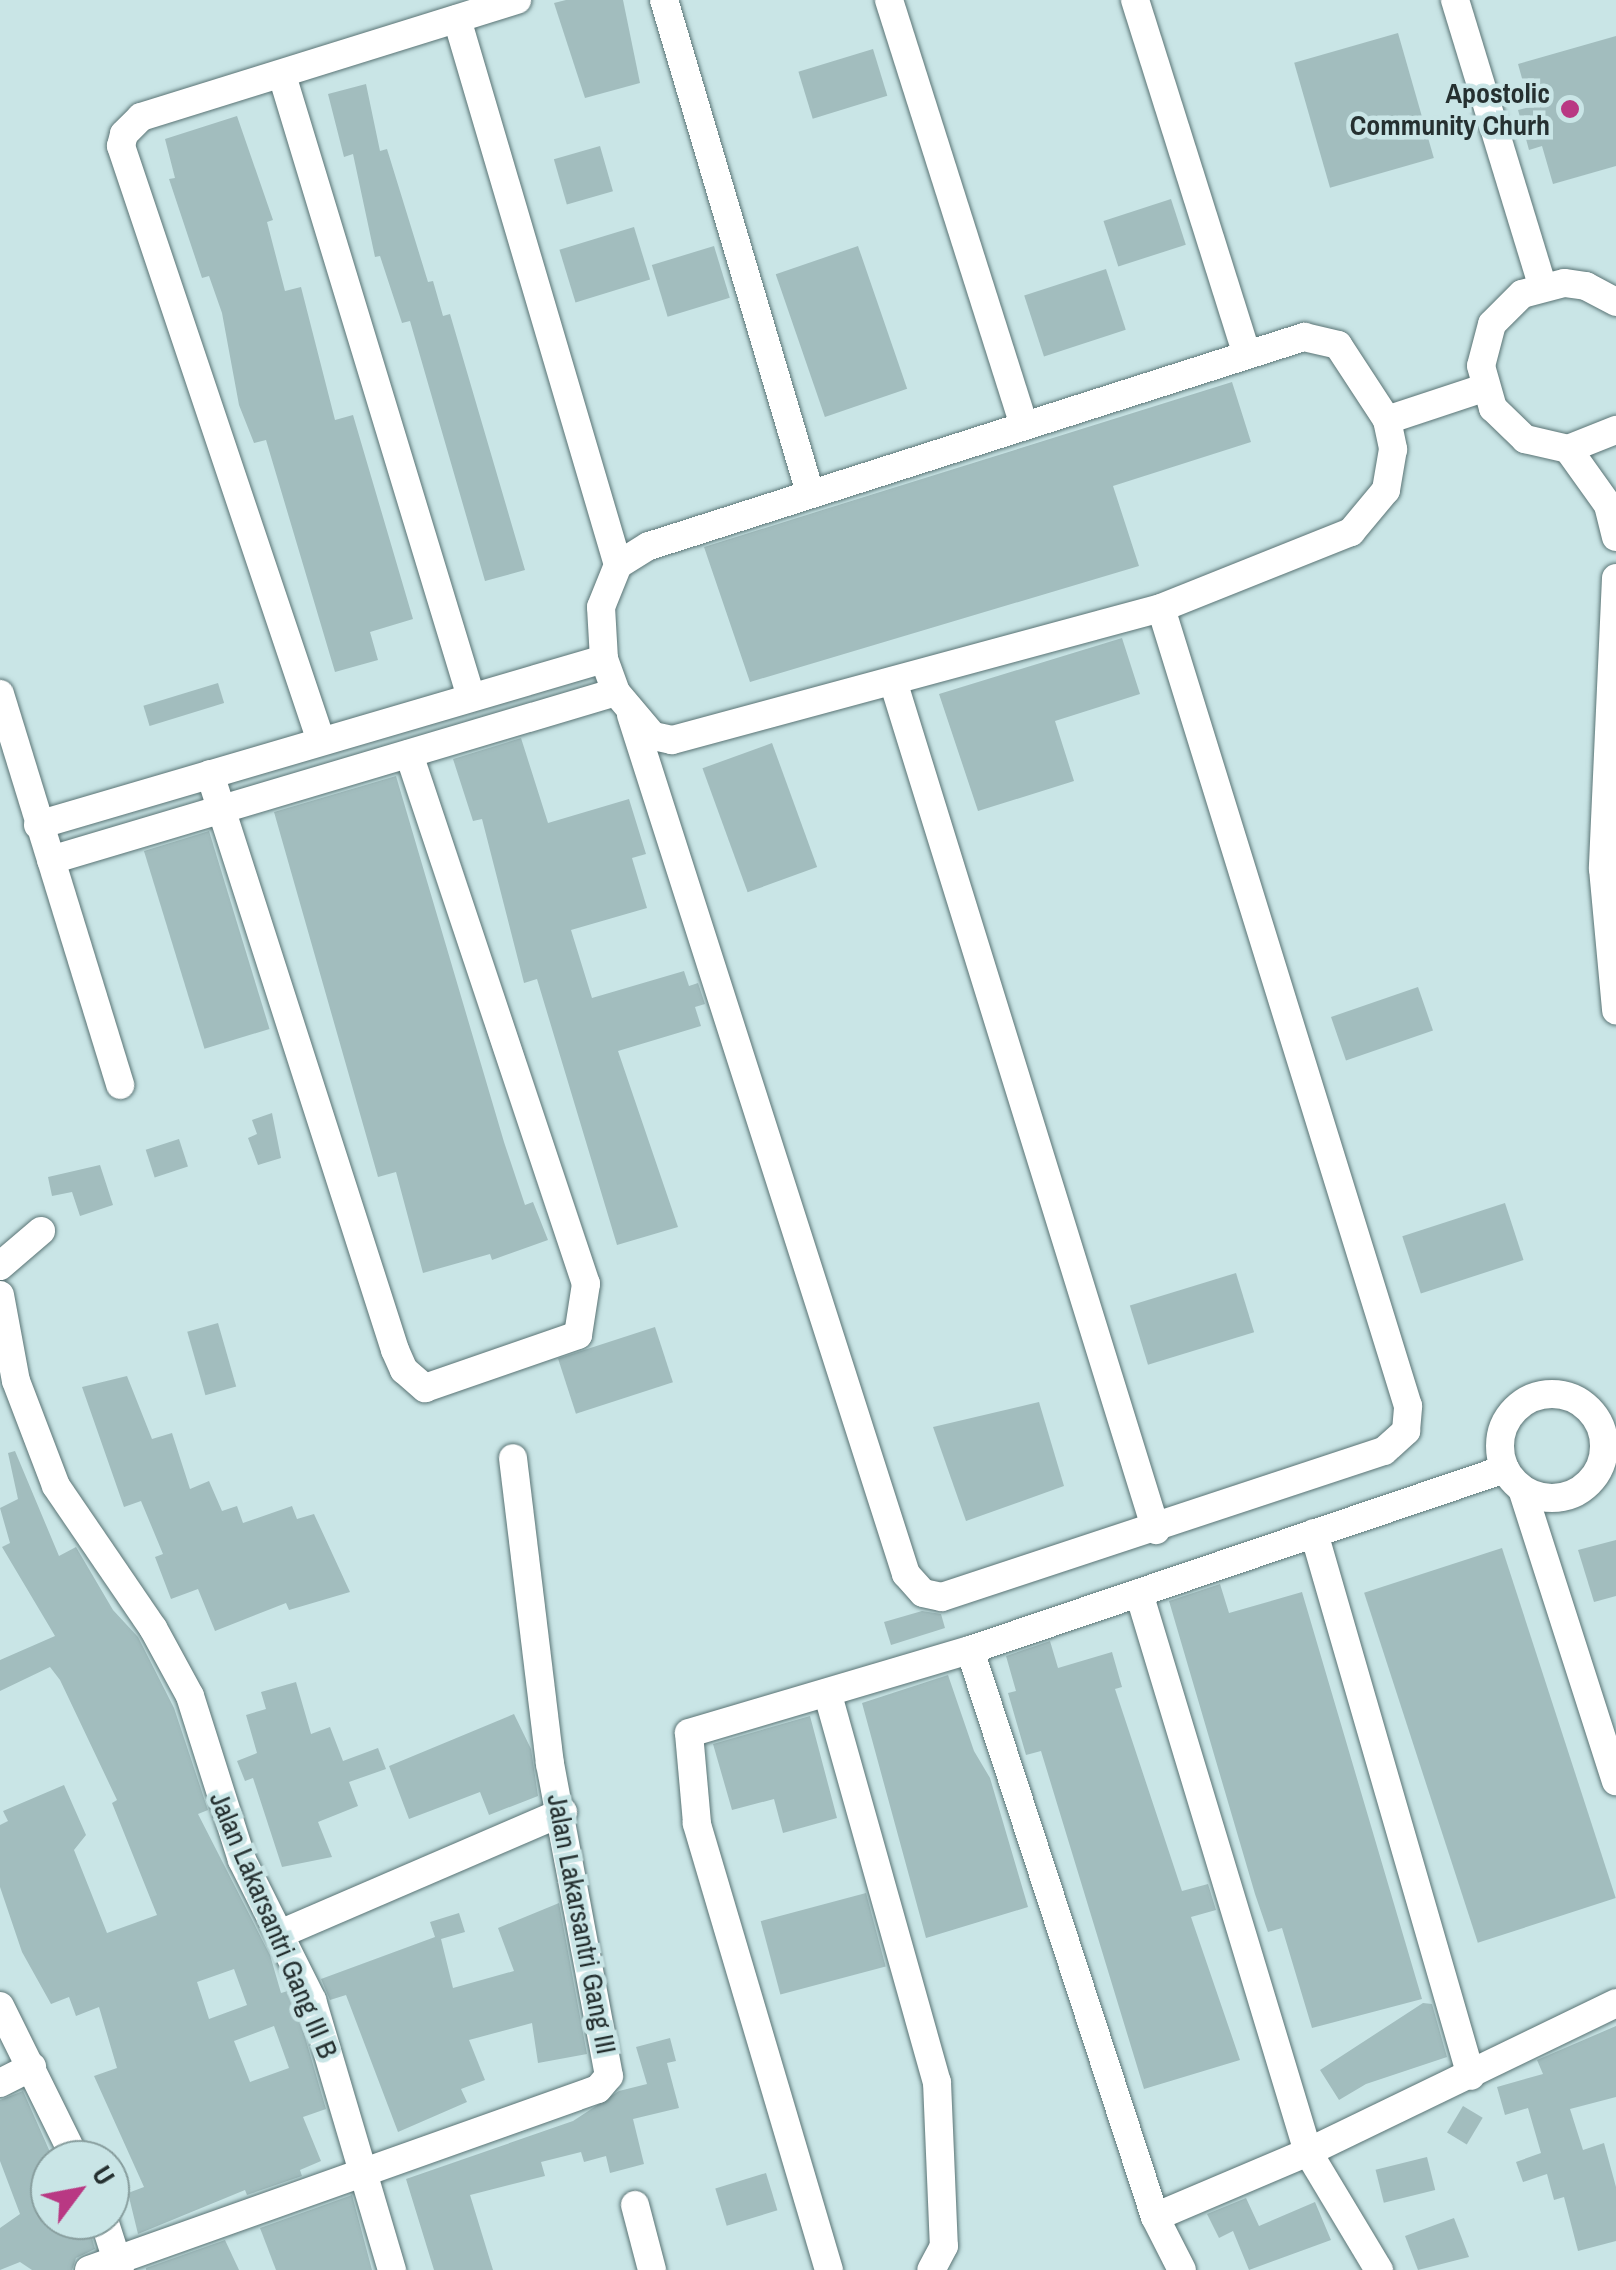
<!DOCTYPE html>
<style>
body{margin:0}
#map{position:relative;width:1616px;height:2270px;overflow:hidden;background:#c9e5e6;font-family:"Archivo Narrow",sans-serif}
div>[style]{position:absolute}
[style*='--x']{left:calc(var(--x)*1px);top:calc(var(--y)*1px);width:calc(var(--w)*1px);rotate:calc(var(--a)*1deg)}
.building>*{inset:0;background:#a2bdbe;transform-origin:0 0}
.roads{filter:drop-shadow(0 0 2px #5a7475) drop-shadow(0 0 2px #5a7475)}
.minor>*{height:28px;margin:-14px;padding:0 14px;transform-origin:14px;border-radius:14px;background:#fff}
.minor>.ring{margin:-14px;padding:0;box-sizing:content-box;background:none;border:28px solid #fff;border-radius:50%}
.dots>*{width:28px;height:28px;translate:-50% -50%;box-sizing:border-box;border:5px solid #c9e5e6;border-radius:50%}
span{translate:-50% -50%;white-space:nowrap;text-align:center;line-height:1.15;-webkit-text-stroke:9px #c9e5e6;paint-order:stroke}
.poi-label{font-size:28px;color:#253030;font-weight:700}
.right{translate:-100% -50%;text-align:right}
.street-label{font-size:28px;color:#253030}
.north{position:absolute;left:30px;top:2140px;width:100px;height:100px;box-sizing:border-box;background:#c9e5e6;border:2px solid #879d9d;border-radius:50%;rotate:58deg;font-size:28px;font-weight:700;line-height:40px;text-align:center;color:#253030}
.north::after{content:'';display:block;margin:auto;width:35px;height:45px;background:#b93883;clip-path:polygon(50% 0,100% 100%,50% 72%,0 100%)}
</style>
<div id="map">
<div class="building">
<i style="clip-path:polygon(566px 0,623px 0,640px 83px,585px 98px,554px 3px)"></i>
<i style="left:1398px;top:33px;width:130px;height:108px;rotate:74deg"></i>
<i style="clip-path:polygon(1616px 36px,1616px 166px,1553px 184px,1542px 146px,1529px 150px,1518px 110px,1530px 107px,1518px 64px)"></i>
<i style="left:873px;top:49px;width:49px;height:78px;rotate:73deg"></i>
<i style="clip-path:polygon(366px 84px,380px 151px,387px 149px,428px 282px,433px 281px,443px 316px,450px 314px,525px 570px,485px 581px,410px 321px,402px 323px,380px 256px,375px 257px,353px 154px,344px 157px,328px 94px)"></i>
<i style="clip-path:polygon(237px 116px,273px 220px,267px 222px,285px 291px,301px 287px,335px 420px,353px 415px,413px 619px,370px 632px,378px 660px,335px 672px,266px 440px,254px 443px,239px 405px,222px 313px,209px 276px,202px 278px,169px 179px,175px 178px,165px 139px)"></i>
<i style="left:600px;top:146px;width:47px;height:48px;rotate:74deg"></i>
<i style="left:1171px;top:199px;width:48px;height:71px;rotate:72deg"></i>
<i style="left:634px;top:227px;width:55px;height:78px;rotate:73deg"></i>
<i style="left:714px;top:246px;width:54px;height:65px;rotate:73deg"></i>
<i style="left:858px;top:246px;width:151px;height:87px;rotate:71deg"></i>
<i style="left:1106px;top:269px;width:64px;height:86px;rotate:72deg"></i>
<i style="clip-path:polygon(1232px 382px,1251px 442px,1113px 486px,1139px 566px,750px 682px,704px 547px)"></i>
<i style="clip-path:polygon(1122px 638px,1140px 694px,1055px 721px,1074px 781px,978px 811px,939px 694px)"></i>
<i style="left:218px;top:683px;width:21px;height:78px;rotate:73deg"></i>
<i style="clip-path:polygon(521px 738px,548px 823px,629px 799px,646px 854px,632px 858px,647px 908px,571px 930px,592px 998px,684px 971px,689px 986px,698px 983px,705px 1004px,695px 1007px,701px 1026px,618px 1051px,678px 1227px,617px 1245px,537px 979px,524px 983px,482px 819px,473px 821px,453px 759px)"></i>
<i style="left:772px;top:743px;width:132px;height:74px;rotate:70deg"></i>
<i style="clip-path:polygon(396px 776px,504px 1142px,525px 1205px,533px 1202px,548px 1240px,492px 1260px,490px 1254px,423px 1273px,396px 1172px,378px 1177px,274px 812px)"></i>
<i style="left:209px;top:831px;width:207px;height:68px;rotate:73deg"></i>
<i style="left:1418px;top:987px;width:46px;height:92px;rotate:71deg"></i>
<i style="clip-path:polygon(272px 1113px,281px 1158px,258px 1165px,248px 1138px,257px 1134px,252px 1120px)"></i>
<i style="left:179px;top:1139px;width:29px;height:35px;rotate:72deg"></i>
<i style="clip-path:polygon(100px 1165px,113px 1205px,80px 1216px,72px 1192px,52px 1196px,48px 1177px)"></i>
<i style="left:1505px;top:1203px;width:60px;height:108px;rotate:72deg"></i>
<i style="left:1236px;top:1273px;width:62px;height:111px;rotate:73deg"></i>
<i style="left:218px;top:1323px;width:66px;height:32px;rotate:74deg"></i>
<i style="left:655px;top:1327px;width:58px;height:102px;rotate:72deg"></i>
<i style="clip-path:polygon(127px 1376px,152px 1439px,172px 1433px,190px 1489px,209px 1481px,222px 1511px,237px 1506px,243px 1523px,292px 1506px,297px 1519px,314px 1514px,350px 1592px,289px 1610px,286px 1603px,215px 1631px,198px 1589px,171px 1599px,155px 1557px,163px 1554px,141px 1501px,124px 1507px,82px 1387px)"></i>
<i style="clip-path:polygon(1039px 1402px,1064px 1486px,966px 1521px,933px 1427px)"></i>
<i style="clip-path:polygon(evenodd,15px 1451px,59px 1556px,76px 1547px,113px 1610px,138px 1637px,174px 1708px,208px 1810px,198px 1814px,270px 1955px,281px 1993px,288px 1991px,296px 2006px,326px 2109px,303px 2117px,321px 2161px,300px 2170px,302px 2176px,247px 2195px,245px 2190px,138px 2234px,128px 2193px,144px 2187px,94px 2076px,117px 2068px,99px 2007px,76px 2016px,69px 1997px,51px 2004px,22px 1952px,0 1887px,0 1825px,8px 1821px,3px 1811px,64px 1785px,86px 1835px,74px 1850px,107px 1933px,157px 1915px,112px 1803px,117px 1800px,60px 1680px,50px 1667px,0 1691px,0 1660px,55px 1636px,2px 1547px,10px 1543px,0 1508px,18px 1499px,8px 1453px,15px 1451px,234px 1969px,247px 2005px,209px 2019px,197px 1982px,234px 1969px,15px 1451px,274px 2026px,289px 2068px,250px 2082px,234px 2041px,274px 2026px)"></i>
<i style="clip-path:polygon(1616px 1540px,1616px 1596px,1594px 1602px,1578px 1550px)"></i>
<i style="left:1502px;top:1548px;width:368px;height:145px;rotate:72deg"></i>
<i style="clip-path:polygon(1220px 1584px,1229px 1613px,1302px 1592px,1422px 1999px,1312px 2028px,1282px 1928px,1268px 1932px,1255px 1894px,1169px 1601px)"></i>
<i style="clip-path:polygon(922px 1611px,941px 1614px,945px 1628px,891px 1645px,884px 1622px)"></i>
<i style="clip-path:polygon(1050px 1641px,1058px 1668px,1112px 1652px,1122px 1687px,1115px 1689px,1182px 1891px,1208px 1884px,1216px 1910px,1191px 1917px,1240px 2060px,1144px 2089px,1041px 1751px,1026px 1755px,1008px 1693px,1016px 1691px,1006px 1656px)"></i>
<i style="clip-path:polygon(948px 1675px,974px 1751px,990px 1778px,1028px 1907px,926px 1938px,862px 1703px)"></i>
<i style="clip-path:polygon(296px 1682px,311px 1734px,330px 1727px,343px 1761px,378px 1748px,386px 1769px,349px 1782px,358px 1806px,318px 1822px,332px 1857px,282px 1867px,253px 1778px,245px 1781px,237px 1761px,257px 1753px,246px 1715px,266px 1709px,261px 1692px)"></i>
<i style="clip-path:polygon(514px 1714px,531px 1749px,538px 1796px,489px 1815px,480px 1792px,409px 1819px,389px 1766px)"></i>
<i style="clip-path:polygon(810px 1716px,837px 1818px,783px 1833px,774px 1799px,732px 1810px,713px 1744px)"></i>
<i style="left:866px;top:1893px;width:76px;height:109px;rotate:75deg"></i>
<i style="clip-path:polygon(559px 1903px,587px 2054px,538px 2063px,532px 2023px,469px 2040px,485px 2080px,461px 2089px,467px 2102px,398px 2132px,346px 1995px,330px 2000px,321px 1979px,435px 1937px,430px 1922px,459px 1913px,465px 1932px,441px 1939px,453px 1988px,514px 1971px,498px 1928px)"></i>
<i style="clip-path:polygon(1423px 2003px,1432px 2004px,1447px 2057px,1366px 2084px,1339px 2100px,1320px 2070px)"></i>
<i style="clip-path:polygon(1616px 2026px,1616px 2097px,1570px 2109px,1583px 2150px,1604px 2143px,1616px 2187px,1616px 2241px,1578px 2251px,1564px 2197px,1554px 2200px,1547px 2174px,1523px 2182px,1516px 2162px,1541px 2153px,1528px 2108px,1505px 2115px,1497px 2087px,1543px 2074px,1537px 2060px)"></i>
<i style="clip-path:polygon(670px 2038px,676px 2061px,667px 2063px,679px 2108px,633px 2119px,644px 2164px,610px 2173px,606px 2156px,584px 2162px,581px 2152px,541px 2162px,545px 2176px,470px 2195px,493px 2270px,434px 2270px,406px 2179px,573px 2121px,619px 2091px,647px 2084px,636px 2047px)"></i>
<i style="clip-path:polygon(23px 2091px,50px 2152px,50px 2220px,87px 2220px,95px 2249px,76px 2258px,72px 2270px,32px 2270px,20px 2262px,0 2270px,0 2228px,20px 2214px,0 2161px,0 2100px)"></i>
<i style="left:1463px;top:2106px;width:23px;height:31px;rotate:31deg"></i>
<i style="left:1427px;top:2157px;width:34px;height:53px;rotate:76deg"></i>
<i style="left:766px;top:2173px;width:39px;height:53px;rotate:73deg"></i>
<i style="clip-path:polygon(352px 2195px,372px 2270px,276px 2270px,260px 2228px)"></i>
<i style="clip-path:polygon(1246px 2198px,1259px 2226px,1315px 2202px,1331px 2240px,1249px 2270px,1233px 2231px,1219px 2238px,1207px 2214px)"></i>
<i style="clip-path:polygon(1454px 2218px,1469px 2257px,1418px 2270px,1405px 2236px)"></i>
<i style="clip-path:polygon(225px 2240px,239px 2270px,146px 2270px,146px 2268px)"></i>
</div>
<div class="roads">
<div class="minor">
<i style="--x:664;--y:0;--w:514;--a:73.5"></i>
<i style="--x:889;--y:0;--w:443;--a:72.4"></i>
<i style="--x:1135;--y:0;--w:368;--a:72.5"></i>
<i style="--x:1455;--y:0;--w:298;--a:73"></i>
<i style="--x:457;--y:19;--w:569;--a:73.57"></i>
<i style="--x:282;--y:75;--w:650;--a:73.1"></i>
<i style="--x:1616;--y:302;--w:34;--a:-152"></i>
<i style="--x:1586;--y:286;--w:22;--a:-172"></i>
<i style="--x:1564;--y:283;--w:43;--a:165.3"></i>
<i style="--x:1522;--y:294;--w:42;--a:135"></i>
<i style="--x:1492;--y:324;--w:43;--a:104.7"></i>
<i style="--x:1481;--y:366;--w:44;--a:74.1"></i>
<i style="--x:1493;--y:408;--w:45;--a:44.1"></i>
<i style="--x:1525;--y:439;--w:44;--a:13.1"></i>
<i style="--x:1568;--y:449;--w:52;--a:-21.6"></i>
<i style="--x:1304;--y:337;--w:35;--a:13"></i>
<i style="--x:1338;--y:345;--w:90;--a:56.8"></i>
<i style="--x:1387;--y:420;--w:30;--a:78"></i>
<i style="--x:1393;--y:449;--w:42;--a:99.7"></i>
<i style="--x:1386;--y:490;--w:55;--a:129.8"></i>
<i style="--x:1351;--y:532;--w:205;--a:158.2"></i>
<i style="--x:1161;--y:608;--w:507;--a:164.89"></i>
<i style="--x:672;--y:740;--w:19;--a:-168"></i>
<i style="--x:653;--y:736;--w:57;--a:-130.1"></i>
<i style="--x:616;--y:692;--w:35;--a:-110"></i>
<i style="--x:604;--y:659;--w:52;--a:-93.3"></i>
<i style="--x:601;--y:607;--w:45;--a:-68"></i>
<i style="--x:618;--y:565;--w:36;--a:-32"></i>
<i style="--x:649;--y:546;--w:688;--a:-17.7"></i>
<i style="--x:1387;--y:420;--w:102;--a:-18.3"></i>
<i style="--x:1568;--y:449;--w:69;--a:54.5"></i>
<i style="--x:1608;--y:505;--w:33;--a:76"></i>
<i style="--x:1616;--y:578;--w:291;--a:92.6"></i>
<i style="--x:1603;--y:869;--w:142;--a:84.7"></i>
<i style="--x:893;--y:681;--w:889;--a:72.79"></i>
<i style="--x:0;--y:694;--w:409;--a:72.9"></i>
<i style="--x:631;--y:715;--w:902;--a:72.25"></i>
<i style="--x:906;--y:1574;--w:25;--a:48"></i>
<i style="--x:923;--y:1593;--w:19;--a:12"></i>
<i style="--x:942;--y:1597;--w:465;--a:-18.3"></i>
<i style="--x:1384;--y:1451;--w:30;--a:-42"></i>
<i style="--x:1406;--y:1431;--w:25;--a:-85"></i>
<i style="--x:1408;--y:1406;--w:835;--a:-107.2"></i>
<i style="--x:321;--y:741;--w:628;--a:-108.58"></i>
<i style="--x:121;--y:146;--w:12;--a:-76"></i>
<i style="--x:124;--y:134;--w:24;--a:-45"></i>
<i style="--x:141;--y:117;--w:394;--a:-17.3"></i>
<i style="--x:210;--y:774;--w:605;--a:72.19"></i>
<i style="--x:395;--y:1350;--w:22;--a:66"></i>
<i style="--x:404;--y:1370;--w:28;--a:41"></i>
<i style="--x:425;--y:1388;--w:162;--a:-19.1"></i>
<i style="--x:578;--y:1335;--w:52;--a:-81.1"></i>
<i style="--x:586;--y:1284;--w:559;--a:-108.47"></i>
<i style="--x:38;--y:825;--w:590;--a:-16.35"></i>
<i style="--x:51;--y:860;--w:589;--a:-16.56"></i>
<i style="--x:0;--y:1266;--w:54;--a:-40.5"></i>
<i style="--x:0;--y:1295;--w:87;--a:79.5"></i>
<i style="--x:16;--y:1381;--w:112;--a:69.1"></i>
<i style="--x:56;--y:1486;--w:172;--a:55.7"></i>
<i style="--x:153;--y:1628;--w:77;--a:61.4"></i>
<i style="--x:190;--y:1696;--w:172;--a:72.4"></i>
<i style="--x:242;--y:1860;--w:157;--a:63.4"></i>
<i style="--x:312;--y:2000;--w:282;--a:73.5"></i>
<i class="ring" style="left:1500px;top:1394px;width:76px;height:76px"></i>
<i style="--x:1522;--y:1489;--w:307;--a:72.2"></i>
<i style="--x:1314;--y:1533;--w:565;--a:73.87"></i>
<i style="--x:1139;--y:1593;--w:584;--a:73.18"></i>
<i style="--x:1308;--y:2152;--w:138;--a:59"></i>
<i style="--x:970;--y:1650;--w:596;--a:71.93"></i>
<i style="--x:1155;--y:2217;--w:166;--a:-23"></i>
<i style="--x:1308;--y:2152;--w:342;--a:-25.8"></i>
<i style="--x:828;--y:1695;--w:402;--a:74.3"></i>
<i style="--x:937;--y:2082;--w:164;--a:87.6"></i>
<i style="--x:944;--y:2246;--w:27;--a:118"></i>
<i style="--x:282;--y:1933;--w:306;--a:-23.3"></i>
<i style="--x:0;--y:2006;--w:172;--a:63.7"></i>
<i style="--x:0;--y:2083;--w:36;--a:-27"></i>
<i style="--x:635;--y:2205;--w:67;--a:75.3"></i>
<i style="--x:1155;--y:2217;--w:59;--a:63"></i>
<i style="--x:104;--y:2220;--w:52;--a:72.3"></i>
<i style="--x:89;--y:2270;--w:540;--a:-19.58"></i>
<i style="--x:598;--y:2089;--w:17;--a:-50"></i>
<i style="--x:609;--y:2076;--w:318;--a:-100.7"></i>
<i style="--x:550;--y:1764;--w:308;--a:-96.9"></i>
<i style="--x:829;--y:2270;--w:466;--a:-106.5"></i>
<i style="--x:697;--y:1823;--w:90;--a:-95.1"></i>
<i style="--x:689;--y:1733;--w:293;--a:-16.5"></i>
<i style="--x:970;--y:1650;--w:565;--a:-18.69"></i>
</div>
</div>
<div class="dots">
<i style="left:1570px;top:109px;background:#b93883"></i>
</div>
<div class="poi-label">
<span class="right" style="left:1550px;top:109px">Apostolic<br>Community Churh</span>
</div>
<div class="street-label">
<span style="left:582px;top:1924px;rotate:79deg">Jalan Lakarsantri Gang III</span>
<span style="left:274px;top:1925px;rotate:67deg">Jalan Lakarsantri Gang III B</span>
</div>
<div class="north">U</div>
</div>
